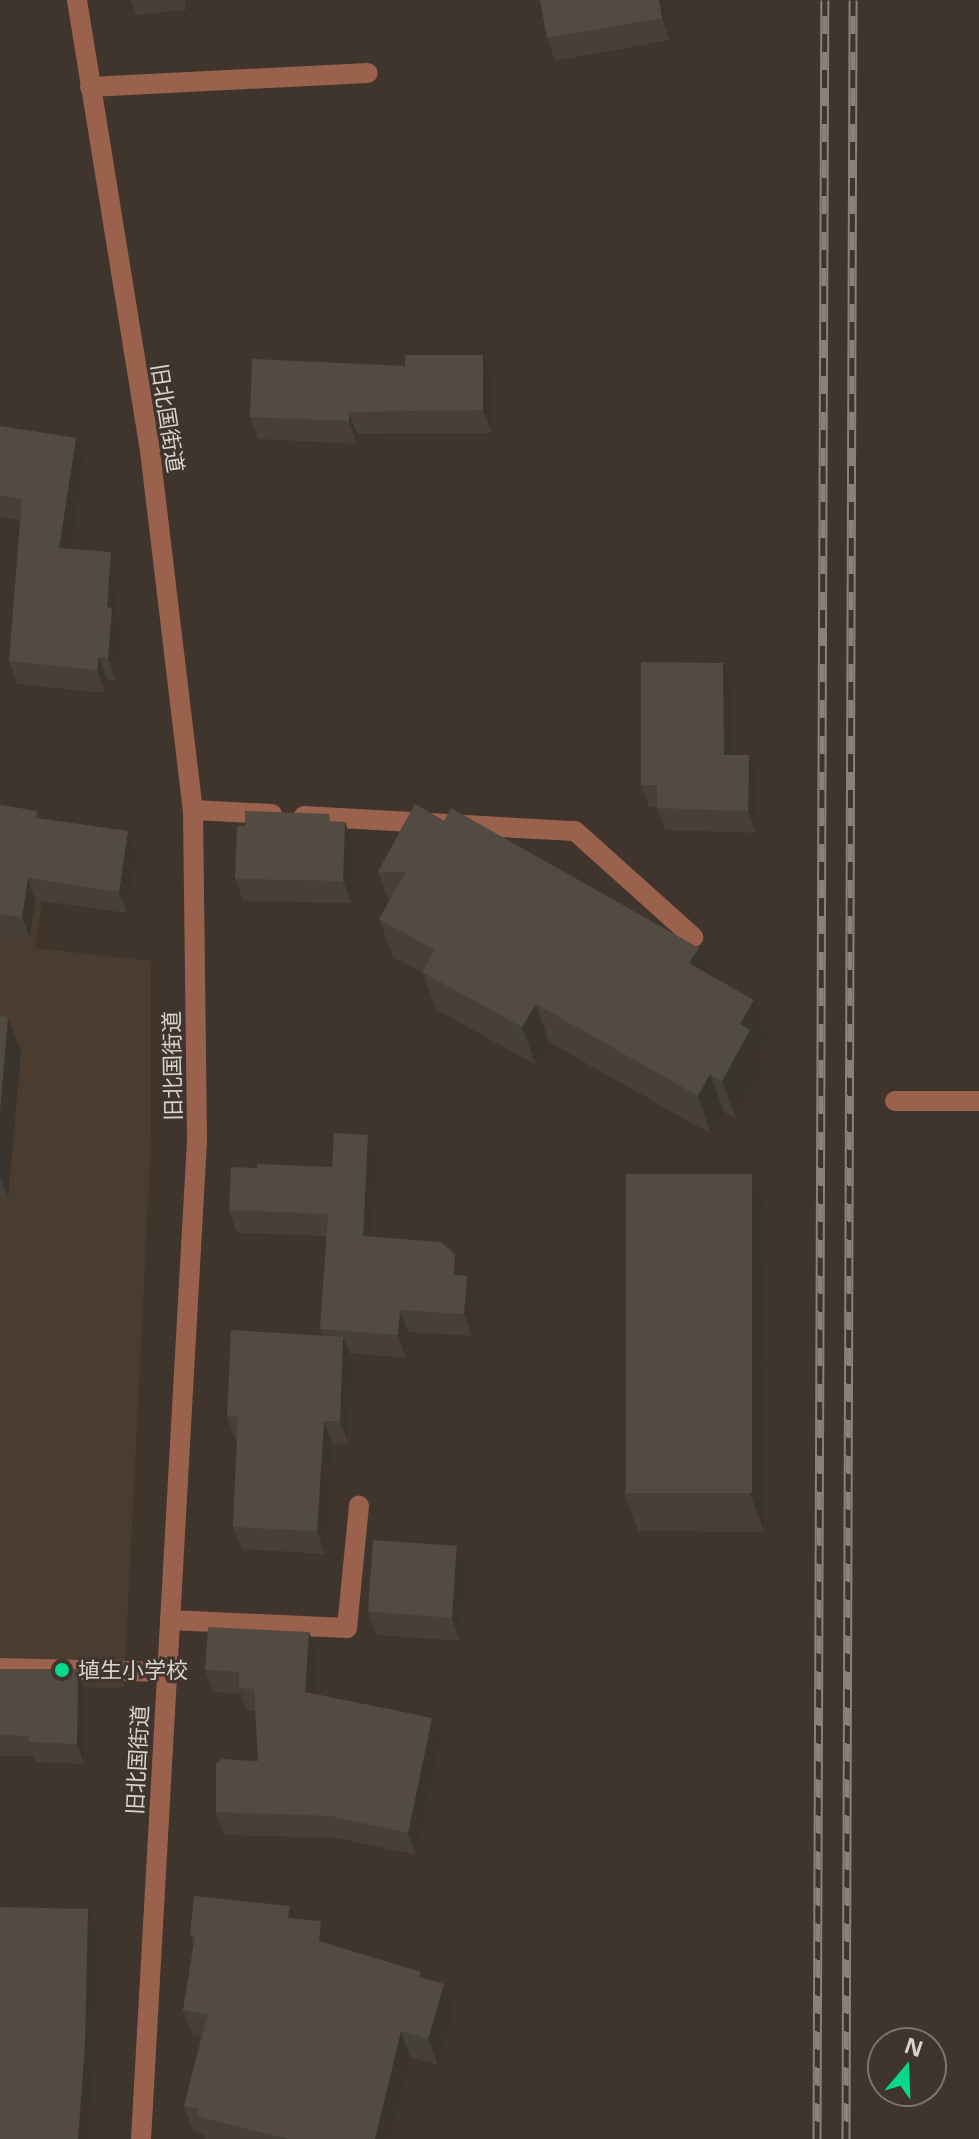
<!DOCTYPE html>
<meta charset="utf-8">
<style>
body{margin:0}
#map{position:relative;width:979px;height:2139px;overflow:hidden;background:#3f352d;font-family:"Noto Sans","Noto Sans JP",sans-serif}
div>[style]{position:absolute}
[style*='--x']{left:calc(var(--x)*1px);top:calc(var(--y)*1px);width:calc(var(--w)*1px);rotate:calc(var(--a)*1deg)}
.built>*{inset:0;background:#4b3c30}
.minor>*{height:20px;margin:-10px;padding:0 10px;transform-origin:10px;border-radius:10px;background:#9a624d}
.rail>*{height:9px;margin-top:-4.5px;transform-origin:0;background:repeating-linear-gradient(90deg,#3f352d 0 18px,#89817b 0 36px);box-sizing:border-box;border-block:2px solid #89817b}
.wall>*{inset:0;background:#464038}
.shaded-wall>*{inset:0;background:#39342e}
.building>*{inset:0;background:#514b41;transform-origin:0 0}
.dots>*{width:22px;height:22px;translate:-50% -50%;box-sizing:border-box;border:4px solid #3f352d;border-radius:50%}
span{translate:-50% -50%;white-space:nowrap;text-align:center;line-height:1.15;-webkit-text-stroke:6px #3f352d;paint-order:stroke}
.street-label{font-size:22px;color:#d9d3ce}
.poi-label{font-size:22px;color:#d9d3ce}
.left{translate:0 -50%;text-align:left}
.north{position:absolute;left:867px;top:2027px;width:80px;height:80px;box-sizing:border-box;background:#3f352d;border:2px solid #7d746d;border-radius:50%;rotate:19deg;font-size:22px;font-weight:700;line-height:32px;text-align:center;color:#d9d3ce}
.north::after{content:'';display:block;margin:auto;width:28px;height:36px;background:#06d98b;clip-path:polygon(50% 0,100% 100%,50% 72%,0 100%)}
</style>
<div id="map">
<div class="built">
<i style="clip-path:polygon(0 818px,52px 828px,35px 948px,151px 961px,151px 1141px,124px 1688px,0 1685px)"></i>
</div>
<div class="minor">
<i style="--x:77;--y:0;--w:457;--a:80.8"></i>
<i style="--x:150;--y:451;--w:362;--a:83.2"></i>
<i style="--x:193;--y:810;--w:331;--a:89.3"></i>
<i style="--x:197;--y:1141;--w:1000;--a:93.21"></i>
<i style="--x:90;--y:87;--w:278;--a:-2.9"></i>
<i style="--x:193;--y:810;--w:79;--a:2.9"></i>
<i style="--x:304;--y:816;--w:271;--a:3.2"></i>
<i style="--x:575;--y:831;--w:159;--a:41.9"></i>
<i style="--x:895;--y:1101;--w:84;--a:0"></i>
<i style="--x:170;--y:1620;--w:177;--a:2.6"></i>
<i style="--x:347;--y:1628;--w:123;--a:-84.4"></i>
<i style="--x:0;--y:1668;--w:166;--a:1.4"></i>
</div>
<div class="rail">
<i style="--x:817;--y:2139;--w:2139;--a:-89.79"></i>
<i style="--x:846;--y:2139;--w:2139;--a:-89.81"></i>
</div>
<div class="wall">
<i style="clip-path:polygon(131px 0,185px 0,186px 10px,136px 15px)"></i>
<i style="clip-path:polygon(540px 0,663px 0,670px 40px,555px 61px,547px 38px)"></i>
<i style="clip-path:polygon(491px 378px,492px 433px,357px 434px,357px 444px,258px 439px,250px 417px)"></i>
<i style="clip-path:polygon(0 426px,76px 438px,84px 461px,71px 549px,111px 552px,119px 575px,116px 617px,121px 630px,116px 680px,107px 680px,105px 693px,17px 684px,9px 661px,20px 520px,0 517px)"></i>
<i style="clip-path:polygon(731px 685px,732px 755px,757px 778px,756px 833px,665px 830px,657px 807px,649px 807px,641px 785px)"></i>
<i style="clip-path:polygon(415px 804px,708px 974px,768px 1037px,759px 1053px,764px 1067px,736px 1118px,724px 1112px,711px 1134px,549px 1042px,536px 1065px,436px 1009px,423px 973px,393px 957px,379px 919px,389px 902px,378px 872px)"></i>
<i style="clip-path:polygon(0 805px,37px 811px,39px 818px,128px 831px,136px 853px,127px 913px,35px 900px,30px 939px,0 934px)"></i>
<i style="clip-path:polygon(345px 822px,353px 844px,352px 903px,243px 901px,235px 879px)"></i>
<i style="clip-path:polygon(0 1016px,21px 1052px,8px 1198px,0 1198px)"></i>
<i style="clip-path:polygon(376px 1157px,372px 1237px,463px 1276px,467px 1276px,475px 1298px,472px 1336px,408px 1332px,406px 1358px,350px 1353px,352px 1359px,348px 1444px,332px 1443px,325px 1554px,242px 1549px,233px 1527px,237px 1439px,235px 1439px,227px 1416px,323px 1335px,320px 1329px,327px 1236px,237px 1233px,229px 1210px,257px 1168px,332px 1167px)"></i>
<i style="clip-path:polygon(766px 1213px,764px 1532px,638px 1531px,624px 1493px)"></i>
<i style="clip-path:polygon(465px 1569px,460px 1641px,376px 1635px,368px 1612px)"></i>
<i style="clip-path:polygon(309px 1632px,317px 1655px,315px 1694px,432px 1718px,440px 1741px,416px 1855px,338px 1838px,224px 1835px,216px 1812px,258px 1761px,256px 1711px,247px 1711px,241px 1694px,213px 1692px,205px 1670px)"></i>
<i style="clip-path:polygon(0 1669px,85px 1690px,84px 1764px,36px 1762px,34px 1756px,0 1756px)"></i>
<i style="clip-path:polygon(294px 1918px,329px 1944px,423px 1978px,444px 1984px,454px 2010px,438px 2065px,410px 2057px,390px 2139px,205px 2139px,204px 2134px,193px 2132px,184px 2106px,201px 2037px,193px 2036px,183px 2010px,194px 1945px,190px 1935px)"></i>
</div>
<div class="shaded-wall">
<i style="clip-path:polygon(659px 0,663px 0,670px 40px,662px 18px)"></i>
<i style="clip-path:polygon(483px 355px,491px 378px,492px 433px,483px 410px)"></i>
<i style="clip-path:polygon(349px 412px,357px 434px,357px 444px,349px 421px)"></i>
<i style="clip-path:polygon(76px 438px,84px 461px,68px 571px,59px 548px)"></i>
<i style="clip-path:polygon(111px 552px,119px 575px,116px 617px,121px 630px,116px 680px,108px 658px,107px 607px)"></i>
<i style="clip-path:polygon(99px 657px,107px 680px,105px 693px,97px 670px)"></i>
<i style="clip-path:polygon(723px 663px,731px 685px,733px 777px,724px 755px)"></i>
<i style="clip-path:polygon(749px 755px,757px 778px,756px 833px,748px 811px)"></i>
<i style="clip-path:polygon(345px 822px,353px 844px,352px 903px,343px 881px)"></i>
<i style="clip-path:polygon(128px 831px,136px 853px,127px 913px,119px 892px)"></i>
<i style="clip-path:polygon(28px 878px,35px 900px,30px 939px,22px 917px)"></i>
<i style="clip-path:polygon(699px 948px,713px 985px,689px 963px)"></i>
<i style="clip-path:polygon(754px 1000px,768px 1037px,759px 1053px,764px 1067px,736px 1118px,722px 1081px,740px 1024px)"></i>
<i style="clip-path:polygon(536px 1004px,549px 1042px,536px 1065px,522px 1027px)"></i>
<i style="clip-path:polygon(8px 1017px,21px 1052px,8px 1198px,0 1176px,0 1111px)"></i>
<i style="clip-path:polygon(710px 1074px,724px 1112px,711px 1134px,698px 1096px)"></i>
<i style="clip-path:polygon(368px 1135px,376px 1157px,371px 1259px,363px 1236px)"></i>
<i style="clip-path:polygon(752px 1175px,766px 1213px,764px 1532px,750px 1494px)"></i>
<i style="clip-path:polygon(455px 1254px,464px 1277px,454px 1275px)"></i>
<i style="clip-path:polygon(467px 1276px,475px 1298px,472px 1336px,464px 1314px)"></i>
<i style="clip-path:polygon(400px 1310px,408px 1332px,406px 1358px,398px 1335px)"></i>
<i style="clip-path:polygon(343px 1337px,352px 1359px,348px 1444px,340px 1421px)"></i>
<i style="clip-path:polygon(324px 1421px,332px 1443px,325px 1554px,317px 1531px)"></i>
<i style="clip-path:polygon(457px 1546px,465px 1569px,460px 1641px,452px 1618px)"></i>
<i style="clip-path:polygon(309px 1632px,317px 1655px,314px 1714px,305px 1692px)"></i>
<i style="clip-path:polygon(78px 1669px,85px 1690px,84px 1764px,77px 1744px)"></i>
<i style="clip-path:polygon(432px 1718px,440px 1741px,416px 1855px,408px 1833px)"></i>
<i style="clip-path:polygon(290px 1906px,299px 1932px,288px 1918px)"></i>
<i style="clip-path:polygon(88px 1909px,96px 1932px,93px 2069px,88px 2139px,78px 2139px)"></i>
<i style="clip-path:polygon(321px 1921px,331px 1948px,319px 1941px)"></i>
<i style="clip-path:polygon(444px 1984px,454px 2010px,438px 2065px,428px 2039px)"></i>
<i style="clip-path:polygon(401px 2031px,410px 2057px,390px 2139px,375px 2139px)"></i>
</div>
<div class="building">
<i style="clip-path:polygon(540px 0,659px 0,662px 18px,547px 38px)"></i>
<i style="clip-path:polygon(405px 355px,483px 355px,483px 410px,349px 412px,349px 421px,250px 417px,252px 359px,405px 366px)"></i>
<i style="clip-path:polygon(0 426px,76px 438px,59px 548px,111px 552px,107px 607px,112px 608px,108px 658px,99px 657px,97px 670px,9px 661px,22px 499px,0 495px)"></i>
<i style="clip-path:polygon(641px 662px,723px 663px,724px 755px,749px 755px,748px 811px,657px 808px,657px 785px,641px 785px)"></i>
<i style="clip-path:polygon(415px 804px,444px 821px,451px 808px,699px 948px,689px 963px,754px 1000px,740px 1024px,750px 1030px,722px 1081px,710px 1074px,698px 1096px,536px 1004px,522px 1027px,422px 972px,435px 950px,379px 919px,406px 872px,378px 872px)"></i>
<i style="clip-path:polygon(0 805px,37px 811px,35px 818px,128px 831px,119px 892px,28px 878px,22px 917px,0 914px)"></i>
<i style="clip-path:polygon(245px 811px,329px 814px,330px 821px,345px 822px,343px 881px,235px 879px,237px 826px,245px 826px)"></i>
<i style="clip-path:polygon(0 1016px,8px 1017px,0 1111px)"></i>
<i style="clip-path:polygon(334px 1133px,368px 1135px,363px 1236px,441px 1242px,455px 1254px,454px 1275px,467px 1276px,464px 1314px,400px 1310px,398px 1335px,320px 1329px,328px 1214px,229px 1210px,231px 1167px,257px 1168px,257px 1164px,332px 1167px)"></i>
<i style="left:626px;top:1174px;width:126px;height:319px"></i>
<i style="clip-path:polygon(231px 1330px,343px 1337px,340px 1421px,324px 1421px,317px 1531px,233px 1527px,238px 1417px,227px 1416px)"></i>
<i style="left:373px;top:1540px;width:84px;height:72px;rotate:4deg"></i>
<i style="clip-path:polygon(208px 1627px,309px 1632px,305px 1692px,432px 1718px,408px 1833px,330px 1816px,216px 1812px,216px 1763px,222px 1759px,258px 1761px,254px 1689px,239px 1688px,239px 1672px,205px 1670px)"></i>
<i style="clip-path:polygon(0 1669px,78px 1669px,77px 1744px,28px 1742px,29px 1736px,0 1735px)"></i>
<i style="clip-path:polygon(194px 1896px,290px 1906px,288px 1918px,321px 1921px,319px 1941px,421px 1972px,419px 1977px,444px 1984px,428px 2039px,401px 2031px,375px 2139px,288px 2139px,197px 2116px,199px 2109px,184px 2106px,208px 2014px,183px 2010px,195px 1935px,190px 1935px)"></i>
<i style="clip-path:polygon(0 1907px,88px 1909px,85px 2046px,78px 2139px,0 2139px)"></i>
</div>
<div class="dots">
<i style="left:62px;top:1670px;background:#06d98b"></i>
</div>
<div class="street-label">
<span style="left:168px;top:418px;rotate:81deg">旧北国街道</span>
<span style="left:172px;top:1066px;rotate:-91deg">旧北国街道</span>
<span style="left:137px;top:1760px;rotate:-87deg">旧北国街道</span>
</div>
<div class="poi-label">
<span class="left" style="left:78px;top:1670px">埴生小学校</span>
</div>
<div class="north">N</div>
</div>
